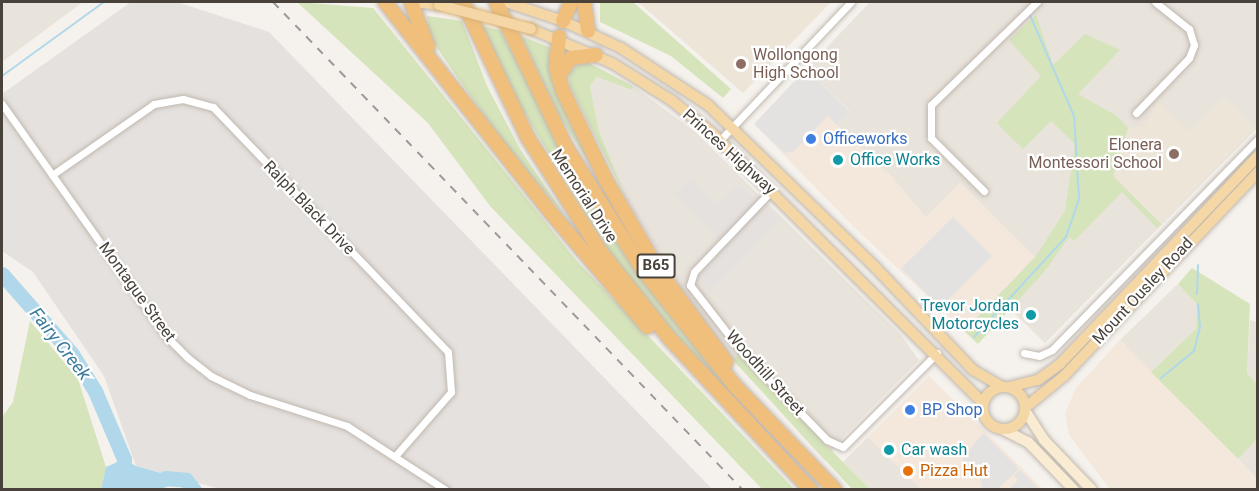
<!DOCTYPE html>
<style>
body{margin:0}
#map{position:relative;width:1259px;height:491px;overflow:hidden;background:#f5f2ed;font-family:Roboto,sans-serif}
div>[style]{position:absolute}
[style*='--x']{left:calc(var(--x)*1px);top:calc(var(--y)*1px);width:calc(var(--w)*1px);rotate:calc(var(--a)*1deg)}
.residential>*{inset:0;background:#e8e3db}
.commercial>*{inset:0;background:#f4e7db}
.industrial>*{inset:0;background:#e5e1de}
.education>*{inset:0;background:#ece5d8}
.green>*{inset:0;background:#d5e4ba}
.parking>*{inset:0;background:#e4e2e0;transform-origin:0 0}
.water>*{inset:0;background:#b0d8ea}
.stream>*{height:2px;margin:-1px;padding:0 1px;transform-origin:1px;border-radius:1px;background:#b0d8ea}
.river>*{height:15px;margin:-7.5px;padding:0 7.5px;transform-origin:7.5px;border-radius:7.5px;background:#b0d8ea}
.roads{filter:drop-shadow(0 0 2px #c0b8b0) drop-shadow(0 0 2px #c0b8b0)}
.street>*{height:7px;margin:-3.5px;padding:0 3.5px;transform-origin:3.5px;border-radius:3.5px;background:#fff}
.secondary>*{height:10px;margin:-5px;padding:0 5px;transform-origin:5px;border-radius:5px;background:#faecd2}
.primary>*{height:10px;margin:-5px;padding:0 5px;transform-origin:5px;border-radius:5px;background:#f5d7a6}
.primary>.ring{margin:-5px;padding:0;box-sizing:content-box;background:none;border:10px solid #f5d7a6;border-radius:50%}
.highway>*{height:14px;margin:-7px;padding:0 7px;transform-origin:7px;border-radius:7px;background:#f0bf7c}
.rail>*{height:2px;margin-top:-1px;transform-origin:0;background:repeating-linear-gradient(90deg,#9a9a9a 0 8px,transparent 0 16px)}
.bridges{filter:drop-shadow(0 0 2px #d9b276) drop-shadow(0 0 2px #d9b276)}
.primary-bridge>*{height:10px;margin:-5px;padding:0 5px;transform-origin:5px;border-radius:5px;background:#f5d7a6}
.dots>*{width:16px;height:16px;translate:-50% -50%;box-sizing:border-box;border:3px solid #fff;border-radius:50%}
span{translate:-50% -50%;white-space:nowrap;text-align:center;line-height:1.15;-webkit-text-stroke:4.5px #fff;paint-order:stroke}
.shield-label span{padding:2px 4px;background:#fff;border:2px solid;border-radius:4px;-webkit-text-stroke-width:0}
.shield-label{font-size:15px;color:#49423b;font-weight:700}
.education-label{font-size:16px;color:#785e54}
.left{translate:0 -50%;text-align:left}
.right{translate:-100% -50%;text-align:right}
.shop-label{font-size:16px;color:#366cbe}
.street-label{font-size:16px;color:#49423b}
.culture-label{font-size:16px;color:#0d838f}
.food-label{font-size:16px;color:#c56008}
.water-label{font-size:18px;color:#397b9c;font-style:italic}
.frame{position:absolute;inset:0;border:3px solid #49423b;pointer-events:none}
</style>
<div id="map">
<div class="residential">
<i style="clip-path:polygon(6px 2px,83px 2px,2px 62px,2px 5px)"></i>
<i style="clip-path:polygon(870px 2px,1257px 2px,1257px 128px,1045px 343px,1009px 308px,1047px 269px,960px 183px,926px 218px,892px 177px,837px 125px,850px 111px,806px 69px)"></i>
<i style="clip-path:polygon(597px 77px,630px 90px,633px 86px,695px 132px,901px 335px,919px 360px,843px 437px,825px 461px,733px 360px,681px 289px,627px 200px,599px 131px,590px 86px)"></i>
<i style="clip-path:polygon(1178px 284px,1197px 304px,1196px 329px,1151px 372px,1120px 340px)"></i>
<i style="clip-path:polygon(1250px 320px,1257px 322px,1257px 384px,1247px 373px)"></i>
<i style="clip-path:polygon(868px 437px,921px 489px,870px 489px,843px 462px)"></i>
<i style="clip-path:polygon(1257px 439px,1257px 479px,1238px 459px)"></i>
</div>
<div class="commercial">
<i style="clip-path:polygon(806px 69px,850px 112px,837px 125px,892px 177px,926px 217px,960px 183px,1035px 257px,964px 331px,848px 221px,754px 124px)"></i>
<i style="clip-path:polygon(1120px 340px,1257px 479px,1257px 489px,1110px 489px,1069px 435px,1065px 413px,1076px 388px)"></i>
<i style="clip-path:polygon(929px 376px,1043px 489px,921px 489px,868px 437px)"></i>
</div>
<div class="industrial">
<i style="clip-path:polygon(131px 2px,177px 2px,269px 32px,712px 489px,224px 490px,136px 466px,104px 376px,33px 272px,2px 251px,2px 94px)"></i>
<i style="clip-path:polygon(690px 179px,718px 205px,738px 185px,781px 220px,710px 292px,698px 276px,724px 245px,675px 194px)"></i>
</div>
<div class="education">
<i style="clip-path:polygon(638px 2px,831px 2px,743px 93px)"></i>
<i style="clip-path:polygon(1225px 97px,1255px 128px,1161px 224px,1113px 176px,1128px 128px,1144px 126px,1158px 101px,1190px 132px)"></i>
</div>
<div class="green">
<i style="clip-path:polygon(297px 2px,373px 8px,576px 260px,794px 489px,762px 489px,490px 206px,428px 123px)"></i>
<i style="clip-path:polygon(600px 2px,633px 2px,731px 89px,723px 98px,671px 56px,600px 22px)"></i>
<i style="clip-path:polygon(1036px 15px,1053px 65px,1085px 34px,1120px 50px,1078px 94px,1117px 116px,1128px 128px,1113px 176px,1161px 224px,1157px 228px,1122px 192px,1074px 241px,1069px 237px,1045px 271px,978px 344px,964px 331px,1036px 256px,1065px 211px,1075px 144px,1051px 121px,1023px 149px,997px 123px,1041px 76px,1009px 40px)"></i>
<i style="clip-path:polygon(427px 16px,462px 21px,487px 86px,520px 149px,566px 217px,509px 151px,455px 74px,429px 36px)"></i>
<i style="clip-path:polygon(480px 25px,501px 31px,590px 204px,630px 261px,742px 400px,738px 405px,659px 317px,609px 253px,520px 106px)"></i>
<i style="clip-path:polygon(521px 36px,549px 47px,554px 78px,615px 204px,560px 117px)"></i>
<i style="clip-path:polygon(587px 62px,633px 86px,631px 90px,597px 77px,590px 86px,599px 131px,627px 200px,570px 86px,569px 74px,576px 66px)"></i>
<i style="clip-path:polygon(1192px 268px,1250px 304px,1247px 373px,1257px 384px,1257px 439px,1238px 459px,1151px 372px,1196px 329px,1197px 304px,1178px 284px)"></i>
<i style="clip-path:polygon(30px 321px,78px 379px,106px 467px,101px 489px,2px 489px,2px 417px,13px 402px)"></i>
<i style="clip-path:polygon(738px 355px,843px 462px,870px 489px,852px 489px,733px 360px)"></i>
</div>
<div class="parking">
<i style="clip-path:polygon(806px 69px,850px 112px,837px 125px,828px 116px,794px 151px,784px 153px,754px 124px)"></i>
<i style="left:953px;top:217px;width:55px;height:73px;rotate:45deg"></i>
<i style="clip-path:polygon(983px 433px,1019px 469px,998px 489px,982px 489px,980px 478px,962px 459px)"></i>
<i style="clip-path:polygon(1020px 470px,1039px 489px,1009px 489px,1018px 480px,1014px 476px)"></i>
</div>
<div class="water">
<i style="clip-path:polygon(124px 459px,136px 466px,186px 480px,161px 489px,101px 489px,106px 467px)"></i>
</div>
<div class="stream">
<i style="--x:2;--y:76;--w:126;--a:-36"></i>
<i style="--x:1197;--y:294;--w:29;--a:-88"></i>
<i style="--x:974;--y:337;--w:136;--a:-47.4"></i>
<i style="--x:1066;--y:237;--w:40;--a:-71.1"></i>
<i style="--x:1079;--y:199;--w:83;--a:-93.4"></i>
<i style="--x:1074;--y:116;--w:112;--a:-113.6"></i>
<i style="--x:1161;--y:378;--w:43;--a:-39.3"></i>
<i style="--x:1194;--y:351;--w:25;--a:-76"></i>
<i style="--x:1200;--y:327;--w:23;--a:-95"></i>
</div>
<div class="river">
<i style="--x:2;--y:274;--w:106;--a:48.8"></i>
<i style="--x:72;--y:354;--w:44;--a:58.1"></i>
<i style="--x:95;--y:391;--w:74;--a:66.9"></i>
<i style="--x:124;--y:459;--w:31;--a:92"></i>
<i style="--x:165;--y:478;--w:21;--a:5"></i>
<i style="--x:186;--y:480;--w:13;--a:51"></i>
</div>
<div class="roads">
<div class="street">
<i style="--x:2;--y:104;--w:286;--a:54.7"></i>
<i style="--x:167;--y:337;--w:30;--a:45"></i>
<i style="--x:188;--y:358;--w:29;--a:38"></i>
<i style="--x:211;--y:376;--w:43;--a:26"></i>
<i style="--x:250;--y:395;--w:102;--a:17.7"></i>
<i style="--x:347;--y:426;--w:118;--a:32.9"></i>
<i style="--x:1136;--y:113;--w:76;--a:-46.1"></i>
<i style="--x:1189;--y:58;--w:14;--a:-69"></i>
<i style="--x:1194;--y:45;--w:17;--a:-107"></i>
<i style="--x:1189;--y:29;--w:43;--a:-141.5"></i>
<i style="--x:720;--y:140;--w:190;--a:-46.5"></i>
<i style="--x:52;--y:175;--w:124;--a:-34.8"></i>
<i style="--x:154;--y:104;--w:29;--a:-10"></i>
<i style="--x:183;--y:99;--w:31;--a:15"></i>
<i style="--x:213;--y:107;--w:339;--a:46.2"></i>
<i style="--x:448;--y:352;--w:40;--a:85.7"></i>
<i style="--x:451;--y:392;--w:84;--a:131.1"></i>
<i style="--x:772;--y:190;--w:113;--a:133.6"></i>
<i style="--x:694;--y:272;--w:14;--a:107"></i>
<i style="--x:690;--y:285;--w:85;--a:52.2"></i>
<i style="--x:742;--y:352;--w:122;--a:46"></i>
<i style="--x:827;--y:440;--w:17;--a:24"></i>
<i style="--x:843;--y:447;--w:133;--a:-45"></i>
<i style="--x:984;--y:191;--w:75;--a:-135"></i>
<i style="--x:931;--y:138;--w:33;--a:-90"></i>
<i style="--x:931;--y:105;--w:148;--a:-44.2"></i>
<i style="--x:1024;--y:353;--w:15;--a:11"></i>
<i style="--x:1039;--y:356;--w:14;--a:-25"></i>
<i style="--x:1052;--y:350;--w:295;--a:-45.7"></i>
</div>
<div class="secondary">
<i style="--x:1026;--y:412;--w:33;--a:57"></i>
<i style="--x:1044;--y:440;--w:69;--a:46.2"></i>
<i style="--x:1004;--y:430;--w:27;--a:27"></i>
<i style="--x:1028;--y:442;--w:66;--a:46.2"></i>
</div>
<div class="primary">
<i style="--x:412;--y:2;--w:27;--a:6"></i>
<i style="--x:506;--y:2;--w:60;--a:18.4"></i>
<i style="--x:563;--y:21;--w:64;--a:25"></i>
<i style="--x:621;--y:48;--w:104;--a:33.2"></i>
<i style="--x:708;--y:105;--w:234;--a:44.1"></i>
<i style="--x:876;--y:268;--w:141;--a:46.4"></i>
<i style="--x:973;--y:370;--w:34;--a:30"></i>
<i style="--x:531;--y:29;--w:88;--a:22.8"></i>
<i style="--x:612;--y:63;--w:70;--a:32.1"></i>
<i style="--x:671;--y:100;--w:51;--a:38.7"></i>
<i style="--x:711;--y:132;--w:384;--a:44.9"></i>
<i class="ring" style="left:983px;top:387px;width:32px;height:32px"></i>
<i style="--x:1009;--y:387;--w:30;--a:-14"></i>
<i style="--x:1038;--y:380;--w:27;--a:-36"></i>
<i style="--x:1060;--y:364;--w:287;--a:-46.4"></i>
<i style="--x:1026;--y:407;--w:49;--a:-39.2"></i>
<i style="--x:1064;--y:376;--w:282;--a:-46.4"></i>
</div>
<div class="highway">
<i style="--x:385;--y:2;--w:270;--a:51.8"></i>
<i style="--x:552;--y:214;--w:148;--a:49.7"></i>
<i style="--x:411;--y:2;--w:48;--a:69.3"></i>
<i style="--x:463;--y:2;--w:151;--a:64.5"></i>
<i style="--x:528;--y:138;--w:134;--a:57.5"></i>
<i style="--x:600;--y:251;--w:112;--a:51.5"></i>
<i style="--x:670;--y:339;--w:207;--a:47"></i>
<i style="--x:496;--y:2;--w:161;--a:64.2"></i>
<i style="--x:566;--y:147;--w:145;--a:58"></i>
<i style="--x:643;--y:270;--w:148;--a:51.6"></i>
<i style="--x:735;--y:386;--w:144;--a:46.1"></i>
<i style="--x:584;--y:2;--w:29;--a:82"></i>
<i style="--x:563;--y:21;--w:21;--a:-67"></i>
<i style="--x:559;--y:37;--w:30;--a:96"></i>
<i style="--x:556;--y:67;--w:25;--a:74"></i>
<i style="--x:563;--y:91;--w:101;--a:64.2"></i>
<i style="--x:607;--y:182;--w:103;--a:59.7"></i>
<i style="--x:659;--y:271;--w:113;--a:53.6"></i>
<i style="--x:558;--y:77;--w:23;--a:-56"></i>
<i style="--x:571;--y:58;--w:25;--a:-7"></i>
</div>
</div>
<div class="rail">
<i style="--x:273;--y:2;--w:678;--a:46.08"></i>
</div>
<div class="bridges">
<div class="primary-bridge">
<i style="--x:439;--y:5;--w:95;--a:14.6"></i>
</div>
</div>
<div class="dots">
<i style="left:741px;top:64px;background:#8d6e63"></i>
<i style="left:811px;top:139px;background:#3f7fe0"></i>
<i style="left:1174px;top:154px;background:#8d6e63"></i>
<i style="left:838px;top:160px;background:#0f9aa8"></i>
<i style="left:1031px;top:315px;background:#0f9aa8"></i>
<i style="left:910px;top:410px;background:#3f7fe0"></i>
<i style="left:889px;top:450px;background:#0f9aa8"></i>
<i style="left:908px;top:471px;background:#e8710a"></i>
</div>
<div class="shield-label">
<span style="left:656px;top:266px">B65</span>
</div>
<div class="education-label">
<span class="left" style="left:753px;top:64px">Wollongong<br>High School</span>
<span class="right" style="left:1162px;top:154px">Elonera<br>Montessori School</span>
</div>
<div class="shop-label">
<span class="left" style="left:823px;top:139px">Officeworks</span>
<span class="left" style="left:922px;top:410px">BP Shop</span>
</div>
<div class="street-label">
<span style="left:729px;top:152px;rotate:42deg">Princes Highway</span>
<span style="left:584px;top:196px;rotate:57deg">Memorial Drive</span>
<span style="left:309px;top:208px;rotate:46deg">Ralph Black Drive</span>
<span style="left:1143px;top:291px;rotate:-47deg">Mount Ousley Road</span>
<span style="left:137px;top:292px;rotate:54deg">Montague Street</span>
<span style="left:765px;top:373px;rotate:48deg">Woodhill Street</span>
</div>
<div class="culture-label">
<span class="left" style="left:850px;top:160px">Office Works</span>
<span class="right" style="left:1019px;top:315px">Trevor Jordan<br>Motorcycles</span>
<span class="left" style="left:901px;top:450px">Car wash</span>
</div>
<div class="food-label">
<span class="left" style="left:920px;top:471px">Pizza Hut</span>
</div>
<div class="water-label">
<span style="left:60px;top:344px;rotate:52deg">Fairy Creek</span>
</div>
<div class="frame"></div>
</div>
